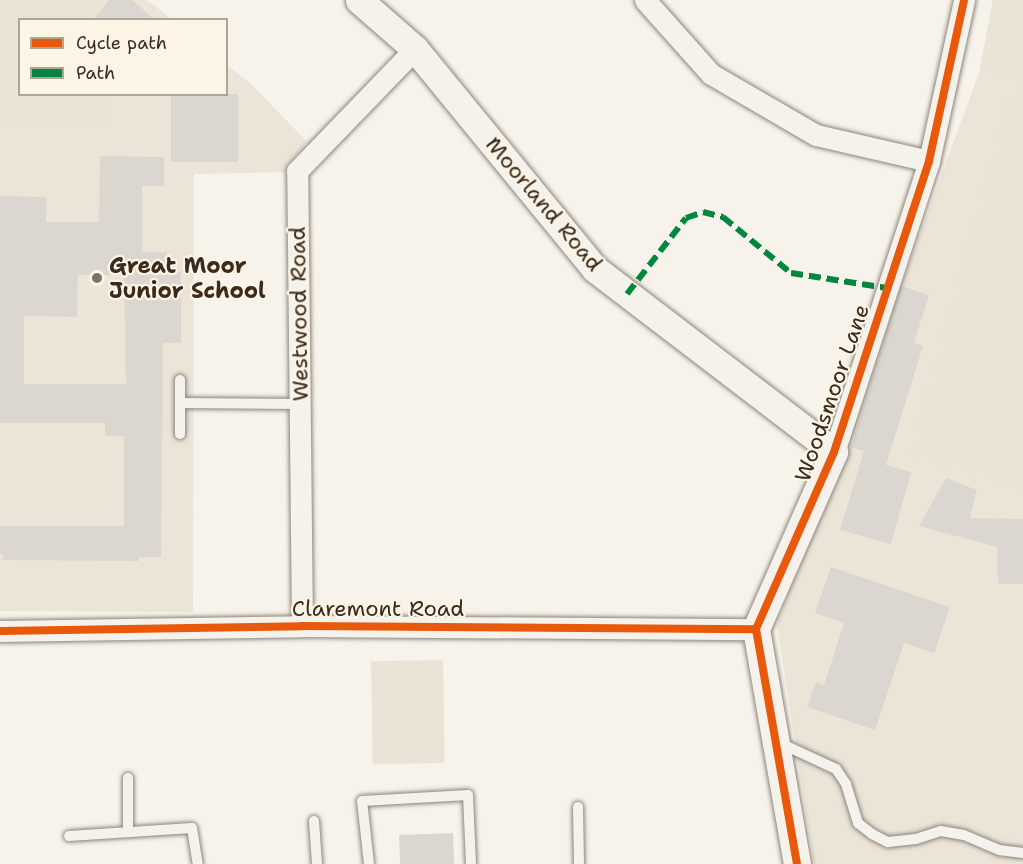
<!DOCTYPE html>
<style>
body{margin:0}
#map{position:relative;width:1023px;height:864px;overflow:hidden;background:#f7f3ea;font-family:"Shantell Sans",sans-serif}
div>[style]{position:absolute}
[style*='--x']{left:calc(var(--x)*1px);top:calc(var(--y)*1px);width:calc(var(--w)*1px);rotate:calc(var(--a)*1deg)}
.built>*{inset:0;background:#ebe4d7}
.green>*{inset:0;background:#eae4d7;transform-origin:0 0}
.building>*{inset:0;background:#dbd7d0;transform-origin:0 0}
.roads{filter:drop-shadow(0 0 2px #8b867f) drop-shadow(0 0 2px #8b867f)}
.service>*{height:10px;margin:-5px;padding:0 5px;transform-origin:5px;border-radius:5px;background:#f5f2ec}
.minor>*{height:21px;margin:-10.5px;padding:0 10.5px;transform-origin:10.5px;border-radius:10.5px;background:#f5f2ec}
.tertiary>*{height:27px;margin:-13.5px;padding:0 13.5px;transform-origin:13.5px;border-radius:13.5px;background:#f5f2ec}
.quiet>*{height:6px;margin-top:-3px;transform-origin:0;background:repeating-linear-gradient(90deg,#00873e 0 12px,transparent 0 18px)}
.cycleway>*{height:8px;margin:-4px;padding:0 4px;transform-origin:4px;border-radius:4px;background:#e8590c}
.dots>*{width:16px;height:16px;translate:-50% -50%;box-sizing:border-box;border:3px solid #fcf5e5;border-radius:50%}
span{translate:-50% -50%;white-space:nowrap;text-align:center;line-height:1.15;-webkit-text-stroke:4.5px #fcf5e5;paint-order:stroke}
.street-label{font-size:22px;color:#3b2a1e}
.poi-label{font-size:22px;color:#3b2a1e;font-weight:700}
.left{translate:0 -50%;text-align:left}
.legend{position:absolute;left:18px;top:18px;width:210px;height:78px;box-sizing:border-box;background:#fcf5e5;border:2px solid #afa495;margin:0;padding:8px 10px;list-style:none;font-size:18px;color:#3b2a1e}
.legend li{display:flex;align-items:center;gap:12px;height:30px}
.legend b{width:30px;border:2px solid #afa495}
</style>
<div id="map">
<div class="built">
<i style="clip-path:polygon(0 0,147px 0,171px 19px,20px 20px,20px 94px,226px 94px,227px 65px,253px 86px,307px 142px,288px 163px,286px 172px,194px 174px,193px 612px,0 611px)"></i>
<i style="clip-path:polygon(993px 0,1023px 0,1023px 864px,814px 864px,777px 625px,980px 70px)"></i>
</div>
<div class="green">
<i style="clip-path:polygon(0 0,101px 0,88px 15px,94px 19px,20px 20px,20px 94px,114px 95px,108px 125px,0 125px)"></i>
<i style="clip-path:polygon(993px 0,1023px 0,1023px 491px,907px 457px,1011px 84px,980px 69px)"></i>
<i style="left:443px;top:660px;width:103px;height:72px;rotate:89deg"></i>
</div>
<div class="building">
<i style="clip-path:polygon(109px 0,132px 0,155px 20px,93px 20px)"></i>
<i style="left:171px;top:94px;width:67px;height:68px"></i>
<i style="clip-path:polygon(evenodd,100px 156px,164px 157px,164px 186px,142px 186px,142px 252px,167px 252px,167px 272px,181px 272px,181px 343px,163px 343px,161px 557px,139px 557px,139px 561px,3px 560px,3px 554px,0 554px,0 526px,124px 526px,124px 436px,105px 436px,105px 423px,0 423px,0 196px,46px 197px,46px 222px,99px 222px,100px 156px,78px 275px,124px 275px,126px 384px,24px 384px,24px 316px,77px 317px,78px 275px)"></i>
<i style="clip-path:polygon(901px 286px,929px 295px,914px 343px,923px 346px,886px 465px,911px 472px,891px 544px,840px 530px,864px 451px,851px 447px)"></i>
<i style="clip-path:polygon(946px 478px,977px 490px,970px 518px,1023px 519px,1023px 584px,998px 584px,997px 547px,919px 526px)"></i>
<i style="clip-path:polygon(831px 567px,950px 607px,934px 653px,904px 643px,875px 730px,807px 707px,816px 682px,824px 685px,844px 623px,815px 613px)"></i>
<i style="left:453px;top:833px;width:31px;height:54px;rotate:88deg"></i>
</div>
<div class="roads">
<div class="service">
<i style="--x:180;--y:380;--w:54;--a:90"></i>
<i style="--x:180;--y:403;--w:120;--a:0.5"></i>
<i style="--x:780;--y:743;--w:62;--a:24.9"></i>
<i style="--x:836;--y:769;--w:18;--a:56"></i>
<i style="--x:846;--y:784;--w:41;--a:72.9"></i>
<i style="--x:858;--y:823;--w:18;--a:38"></i>
<i style="--x:872;--y:834;--w:18;--a:27"></i>
<i style="--x:888;--y:842;--w:28;--a:-6"></i>
<i style="--x:916;--y:839;--w:26;--a:-18"></i>
<i style="--x:941;--y:831;--w:23;--a:10"></i>
<i style="--x:964;--y:835;--w:38;--a:23"></i>
<i style="--x:999;--y:850;--w:24;--a:7"></i>
<i style="--x:128;--y:778;--w:54;--a:90"></i>
<i style="--x:578;--y:807;--w:57;--a:89"></i>
<i style="--x:314;--y:821;--w:43;--a:86"></i>
<i style="--x:69;--y:836;--w:123;--a:-3.7"></i>
<i style="--x:192;--y:828;--w:36;--a:81"></i>
<i style="--x:369;--y:864;--w:63;--a:-96.3"></i>
<i style="--x:362;--y:801;--w:106;--a:-3.2"></i>
<i style="--x:468;--y:795;--w:69;--a:87.5"></i>
</div>
<div class="minor">
<i style="--x:645;--y:0;--w:99;--a:48.3"></i>
<i style="--x:711;--y:74;--w:121;--a:30.2"></i>
<i style="--x:816;--y:135;--w:116;--a:13"></i>
<i style="--x:834;--y:452;--w:306;--a:-71.9"></i>
<i style="--x:929;--y:161;--w:165;--a:-77.7"></i>
<i style="--x:302;--y:626;--w:455;--a:-90.6"></i>
<i style="--x:297;--y:171;--w:170;--a:-46"></i>
<i style="--x:0;--y:631;--w:302;--a:-0.9"></i>
<i style="--x:302;--y:626;--w:454;--a:0.4"></i>
</div>
<div class="tertiary">
<i style="--x:359;--y:0;--w:74;--a:41.2"></i>
<i style="--x:415;--y:49;--w:284;--a:50.7"></i>
<i style="--x:595;--y:269;--w:301;--a:37.4"></i>
<i style="--x:834;--y:452;--w:193;--a:113.8"></i>
<i style="--x:756;--y:629;--w:239;--a:80.1"></i>
</div>
</div>
<div class="quiet">
<i style="--x:627;--y:294;--w:96;--a:-52.2"></i>
<i style="--x:686;--y:218;--w:18;--a:-19"></i>
<i style="--x:703;--y:212;--w:21;--a:14"></i>
<i style="--x:723;--y:217;--w:88;--a:39.5"></i>
<i style="--x:791;--y:273;--w:97;--a:8.9"></i>
</div>
<div class="cycleway">
<i style="--x:0;--y:631;--w:302;--a:-0.9"></i>
<i style="--x:302;--y:626;--w:454;--a:0.4"></i>
<i style="--x:797;--y:864;--w:239;--a:-99.9"></i>
<i style="--x:756;--y:629;--w:193;--a:-66.2"></i>
<i style="--x:834;--y:452;--w:306;--a:-71.9"></i>
<i style="--x:929;--y:161;--w:165;--a:-77.7"></i>
</div>
<div class="dots">
<i style="left:97px;top:278px;background:#7d7065"></i>
</div>
<div class="street-label">
<span style="left:544px;top:204px;rotate:50deg">Moorland Road</span>
<span style="left:299px;top:314px;rotate:-91deg">Westwood Road</span>
<span style="left:832px;top:393px;rotate:-71deg">Woodsmoor Lane</span>
<span style="left:378px;top:609px">Claremont Road</span>
</div>
<div class="poi-label">
<span class="left" style="left:109px;top:278px">Great Moor<br>Junior School</span>
</div>
<ul class="legend">
<li><b style="height:8px;background:#e8590c"></b>Cycle path</li>
<li><b style="height:8px;background:#00873e"></b>Path</li>
</ul>
</div>
